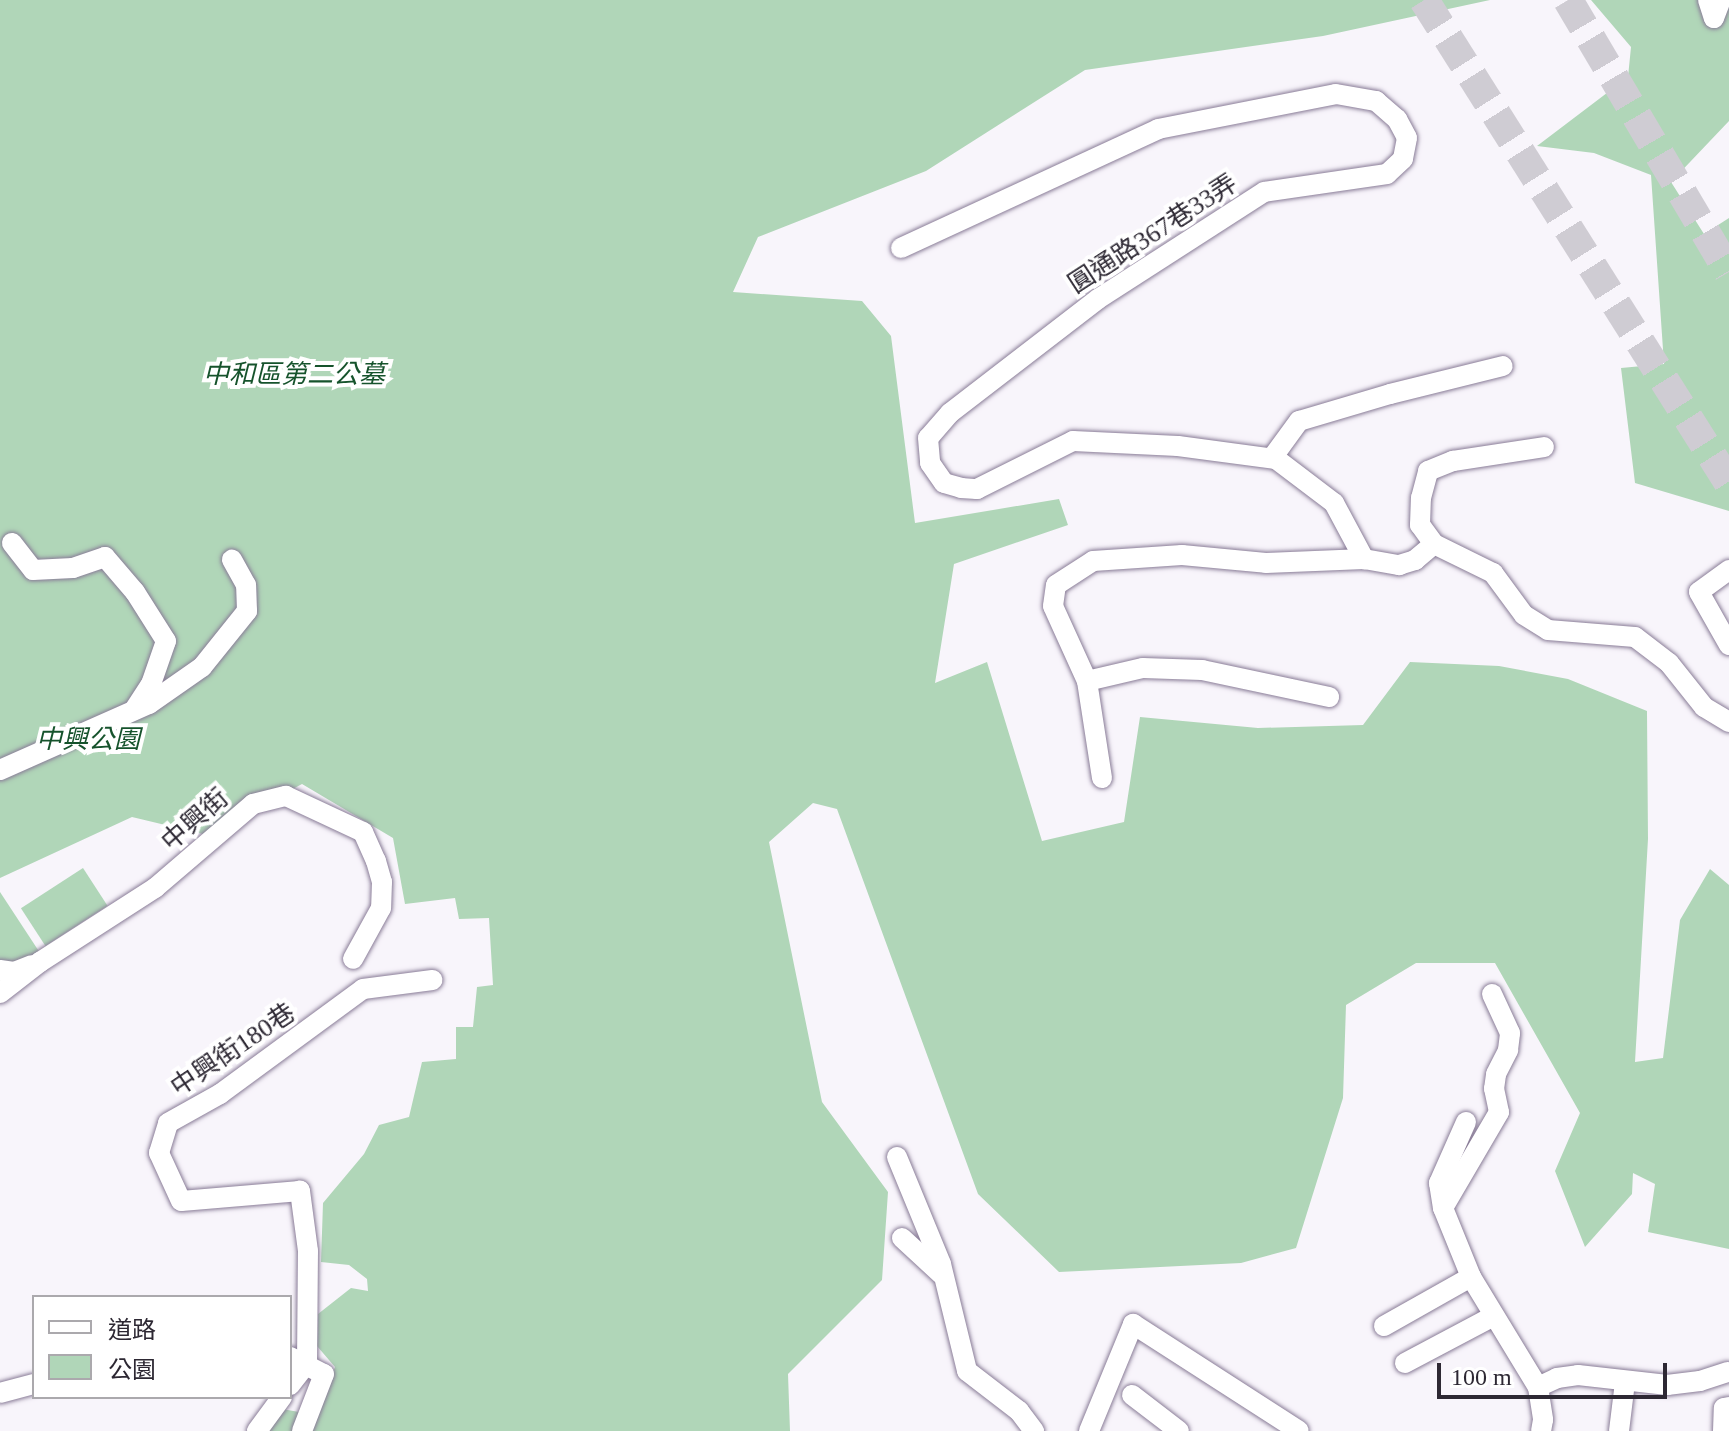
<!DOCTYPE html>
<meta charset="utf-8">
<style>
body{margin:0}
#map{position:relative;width:1729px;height:1431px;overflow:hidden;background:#f8f5fb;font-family:"Times New Roman","Noto Sans TC",serif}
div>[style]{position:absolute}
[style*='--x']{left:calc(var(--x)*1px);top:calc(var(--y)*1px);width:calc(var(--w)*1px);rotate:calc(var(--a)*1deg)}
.green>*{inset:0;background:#b0d6b8;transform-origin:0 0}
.highway-tunnel>*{height:30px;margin-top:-15px;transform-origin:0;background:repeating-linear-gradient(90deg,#cfccd3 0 30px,transparent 0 45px)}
.roads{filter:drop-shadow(0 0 2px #897c97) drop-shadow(0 0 2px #897c97)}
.minor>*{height:20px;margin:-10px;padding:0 10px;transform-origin:10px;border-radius:10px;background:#fff}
span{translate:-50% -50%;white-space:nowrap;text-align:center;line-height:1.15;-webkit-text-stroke:8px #fff;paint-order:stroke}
.street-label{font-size:26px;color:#2d2833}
.park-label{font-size:26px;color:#16532c;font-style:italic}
.legend{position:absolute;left:32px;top:1295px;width:260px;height:104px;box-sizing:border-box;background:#fff;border:2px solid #aba9ad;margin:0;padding:10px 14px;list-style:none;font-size:24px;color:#2d2833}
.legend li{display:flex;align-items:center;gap:16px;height:40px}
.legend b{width:40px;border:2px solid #aba9ad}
.scale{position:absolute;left:1437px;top:1363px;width:230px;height:36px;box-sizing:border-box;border:4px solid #2d2833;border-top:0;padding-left:10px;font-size:24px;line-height:28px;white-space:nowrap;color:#2d2833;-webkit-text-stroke:6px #fff;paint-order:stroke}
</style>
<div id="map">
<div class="green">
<i style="clip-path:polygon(0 0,1490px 0,1323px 36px,1085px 70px,926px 171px,758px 237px,733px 292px,862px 301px,891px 336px,915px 523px,1059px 499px,1068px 525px,954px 564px,935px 683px,987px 662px,1042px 841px,1124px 822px,1140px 717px,1258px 728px,1363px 725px,1410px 662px,1499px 666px,1568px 679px,1647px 711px,1648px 839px,1635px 1062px,1663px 1058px,1680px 920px,1710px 869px,1729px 885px,1729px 1249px,1648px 1232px,1655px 1184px,1633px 1173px,1632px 1194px,1585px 1247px,1555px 1171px,1580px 1113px,1495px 963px,1416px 963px,1346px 1005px,1343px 1098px,1296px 1248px,1241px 1263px,1059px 1272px,978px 1194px,837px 809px,813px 803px,769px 842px,822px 1102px,888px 1192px,882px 1280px,788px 1374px,790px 1431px,267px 1431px,282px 1409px,316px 1415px,335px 1367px,317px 1346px,318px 1314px,351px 1288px,368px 1291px,367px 1279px,349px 1265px,321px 1262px,323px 1203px,364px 1154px,379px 1125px,409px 1117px,422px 1062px,456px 1059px,456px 1027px,473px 1027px,477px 987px,493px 985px,489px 918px,459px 919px,455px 898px,405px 904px,393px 838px,302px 784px,207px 835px,132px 817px,0 878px)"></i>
<i style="clip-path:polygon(1591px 0,1729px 0,1729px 121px,1671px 182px,1704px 234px,1729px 218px,1729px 511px,1635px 483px,1621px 368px,1664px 364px,1651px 175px,1594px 153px,1537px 146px,1628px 77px,1631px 47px)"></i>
<i style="left:83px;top:868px;width:45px;height:74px;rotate:57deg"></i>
<i style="clip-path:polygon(0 892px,44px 959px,0 968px)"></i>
</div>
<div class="highway-tunnel">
<i style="--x:1424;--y:0;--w:571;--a:57.73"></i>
<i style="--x:1568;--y:0;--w:316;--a:59.4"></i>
</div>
<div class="roads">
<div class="minor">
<i style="--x:1708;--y:0;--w:19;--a:72"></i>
<i style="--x:1714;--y:18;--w:19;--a:-69"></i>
<i style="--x:901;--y:248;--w:283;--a:-24.8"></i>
<i style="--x:1158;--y:129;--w:181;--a:-11.1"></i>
<i style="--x:1336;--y:94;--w:41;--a:9.9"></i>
<i style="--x:1376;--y:101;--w:28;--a:41"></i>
<i style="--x:1397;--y:119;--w:21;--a:62"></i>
<i style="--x:1407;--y:138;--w:21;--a:101"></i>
<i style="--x:1403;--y:159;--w:22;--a:137"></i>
<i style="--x:1387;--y:174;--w:124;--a:171.7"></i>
<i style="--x:1264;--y:192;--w:197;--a:147.2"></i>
<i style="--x:1098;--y:299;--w:187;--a:142.4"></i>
<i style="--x:950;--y:413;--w:33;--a:131"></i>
<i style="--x:928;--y:438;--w:25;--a:85"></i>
<i style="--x:930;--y:463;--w:24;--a:55"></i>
<i style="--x:944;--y:483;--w:18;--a:16"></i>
<i style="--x:961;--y:488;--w:16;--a:4"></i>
<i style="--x:977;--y:489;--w:107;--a:-26.6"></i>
<i style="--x:1073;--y:441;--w:105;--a:2.7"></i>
<i style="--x:1178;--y:446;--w:99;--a:7.6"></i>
<i style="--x:1276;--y:459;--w:73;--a:37.2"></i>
<i style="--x:1334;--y:503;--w:64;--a:61.8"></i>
<i style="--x:1272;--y:458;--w:46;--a:-53.9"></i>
<i style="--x:1299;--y:421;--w:95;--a:-16.5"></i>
<i style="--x:1390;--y:394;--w:116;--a:-13.9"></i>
<i style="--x:12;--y:543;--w:34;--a:52"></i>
<i style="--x:33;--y:570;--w:40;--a:-2.9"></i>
<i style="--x:73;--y:568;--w:34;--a:-19"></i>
<i style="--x:105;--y:557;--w:46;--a:49.4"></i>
<i style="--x:135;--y:592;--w:58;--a:57.7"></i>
<i style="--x:166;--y:641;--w:46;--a:109.2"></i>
<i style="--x:151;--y:684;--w:31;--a:123"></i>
<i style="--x:1434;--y:544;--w:24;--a:-126"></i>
<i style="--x:1420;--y:525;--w:27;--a:-88"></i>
<i style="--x:1421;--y:498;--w:28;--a:-75"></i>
<i style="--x:1428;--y:471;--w:27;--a:-22"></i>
<i style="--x:1453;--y:461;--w:92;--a:-8.7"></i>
<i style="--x:1729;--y:570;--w:37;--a:144"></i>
<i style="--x:1699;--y:592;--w:61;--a:60.5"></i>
<i style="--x:1087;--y:681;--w:57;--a:-13.1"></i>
<i style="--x:1143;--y:668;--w:59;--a:1.9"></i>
<i style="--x:1202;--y:670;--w:130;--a:12"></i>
<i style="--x:0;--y:770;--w:163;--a:-23.9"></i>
<i style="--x:149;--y:704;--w:65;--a:-34.9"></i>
<i style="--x:202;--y:667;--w:72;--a:-51.2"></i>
<i style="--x:247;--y:611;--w:26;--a:-92"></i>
<i style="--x:246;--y:585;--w:29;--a:-119"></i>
<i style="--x:1102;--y:778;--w:98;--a:-98.8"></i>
<i style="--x:1087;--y:681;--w:82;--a:-114.4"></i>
<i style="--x:1053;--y:606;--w:21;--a:-82"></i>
<i style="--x:1056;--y:585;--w:44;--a:-33"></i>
<i style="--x:1093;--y:561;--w:89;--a:-3.9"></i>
<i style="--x:1182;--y:555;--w:84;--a:5.4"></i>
<i style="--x:1266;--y:563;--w:98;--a:-2.3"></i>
<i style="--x:1364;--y:559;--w:36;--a:10"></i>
<i style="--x:1399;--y:565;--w:17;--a:-17"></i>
<i style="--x:1415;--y:560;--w:25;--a:-40"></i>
<i style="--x:1434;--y:544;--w:66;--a:26.2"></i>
<i style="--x:1493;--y:573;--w:52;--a:53.6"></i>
<i style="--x:1524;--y:615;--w:28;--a:32"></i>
<i style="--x:1548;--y:630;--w:87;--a:4.6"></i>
<i style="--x:1635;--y:637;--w:43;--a:37.4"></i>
<i style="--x:1669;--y:663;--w:56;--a:51.5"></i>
<i style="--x:1704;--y:707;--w:29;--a:31"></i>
<i style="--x:0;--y:970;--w:14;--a:8"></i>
<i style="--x:14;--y:972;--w:19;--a:-21"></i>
<i style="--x:0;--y:993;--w:51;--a:-37.8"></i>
<i style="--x:40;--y:962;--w:137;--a:-32.8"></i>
<i style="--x:155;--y:888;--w:129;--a:-40.6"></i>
<i style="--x:253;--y:804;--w:34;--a:-14"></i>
<i style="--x:286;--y:796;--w:85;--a:25.1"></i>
<i style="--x:363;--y:832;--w:32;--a:66"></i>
<i style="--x:376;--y:861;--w:22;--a:74"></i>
<i style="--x:382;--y:882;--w:26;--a:92"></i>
<i style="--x:381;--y:908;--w:58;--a:118.8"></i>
<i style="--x:1466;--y:1122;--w:67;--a:113.9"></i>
<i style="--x:1439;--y:1183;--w:25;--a:81"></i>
<i style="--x:1443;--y:1208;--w:74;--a:67.9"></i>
<i style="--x:1471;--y:1277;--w:129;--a:58.7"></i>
<i style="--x:1538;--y:1387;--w:33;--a:81"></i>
<i style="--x:1543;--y:1420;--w:11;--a:100"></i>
<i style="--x:897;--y:1157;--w:116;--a:67.6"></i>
<i style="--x:941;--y:1264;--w:110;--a:76.3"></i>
<i style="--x:967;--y:1371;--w:66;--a:37.6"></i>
<i style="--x:1019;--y:1411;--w:25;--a:53"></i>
<i style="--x:1443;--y:1208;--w:111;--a:-59.7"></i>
<i style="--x:1499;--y:1112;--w:24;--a:-102"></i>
<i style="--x:1494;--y:1089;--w:15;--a:-82"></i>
<i style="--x:1496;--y:1074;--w:27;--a:-63"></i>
<i style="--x:1508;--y:1050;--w:17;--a:-83"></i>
<i style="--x:1510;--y:1033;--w:43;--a:-114.8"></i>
<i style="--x:902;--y:1238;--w:53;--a:42.7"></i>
<i style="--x:1384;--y:1326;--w:100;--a:-29.4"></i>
<i style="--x:290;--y:1357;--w:38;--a:27"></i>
<i style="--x:324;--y:1374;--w:61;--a:111.1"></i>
<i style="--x:1405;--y:1363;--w:98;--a:-27.9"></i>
<i style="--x:290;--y:1385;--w:28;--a:-52"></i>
<i style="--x:307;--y:1363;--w:112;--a:-89.5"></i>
<i style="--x:308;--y:1251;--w:61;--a:-97.6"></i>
<i style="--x:300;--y:1191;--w:119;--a:175.2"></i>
<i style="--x:181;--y:1201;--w:53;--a:-114.6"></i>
<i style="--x:159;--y:1153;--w:31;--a:-73"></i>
<i style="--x:168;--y:1123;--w:60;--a:-29.1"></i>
<i style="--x:220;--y:1094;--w:177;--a:-36.3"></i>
<i style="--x:363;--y:989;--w:70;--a:-7.4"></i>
<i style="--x:1538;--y:1387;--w:21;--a:-25"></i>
<i style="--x:1557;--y:1378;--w:21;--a:-8"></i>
<i style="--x:1578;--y:1375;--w:90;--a:6.4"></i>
<i style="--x:1667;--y:1385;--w:33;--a:-7"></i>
<i style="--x:1700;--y:1381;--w:29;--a:-18"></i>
<i style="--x:0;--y:1393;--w:35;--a:-15"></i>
<i style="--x:1132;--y:1395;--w:59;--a:37.5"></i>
<i style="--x:257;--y:1431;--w:42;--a:-53.7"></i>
<i style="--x:1089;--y:1431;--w:116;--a:-67.6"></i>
<i style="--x:1133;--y:1324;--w:197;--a:32.8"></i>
<i style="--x:1619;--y:1431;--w:49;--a:-83"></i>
<i style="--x:1723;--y:1431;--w:23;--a:-88"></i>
<i style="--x:1724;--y:1408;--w:5;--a:-11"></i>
</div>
</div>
<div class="street-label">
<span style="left:1153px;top:234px;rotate:-33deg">圓通路367巷33弄</span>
<span style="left:195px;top:820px;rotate:-41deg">中興街</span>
<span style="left:233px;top:1050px;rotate:-34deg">中興街180巷</span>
</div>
<div class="park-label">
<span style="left:294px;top:375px">中和區第二公墓</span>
<span style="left:88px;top:740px">中興公園</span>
</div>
<ul class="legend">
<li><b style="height:10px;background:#fff"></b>道路</li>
<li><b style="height:22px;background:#b0d6b8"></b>公園</li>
</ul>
<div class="scale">100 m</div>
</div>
